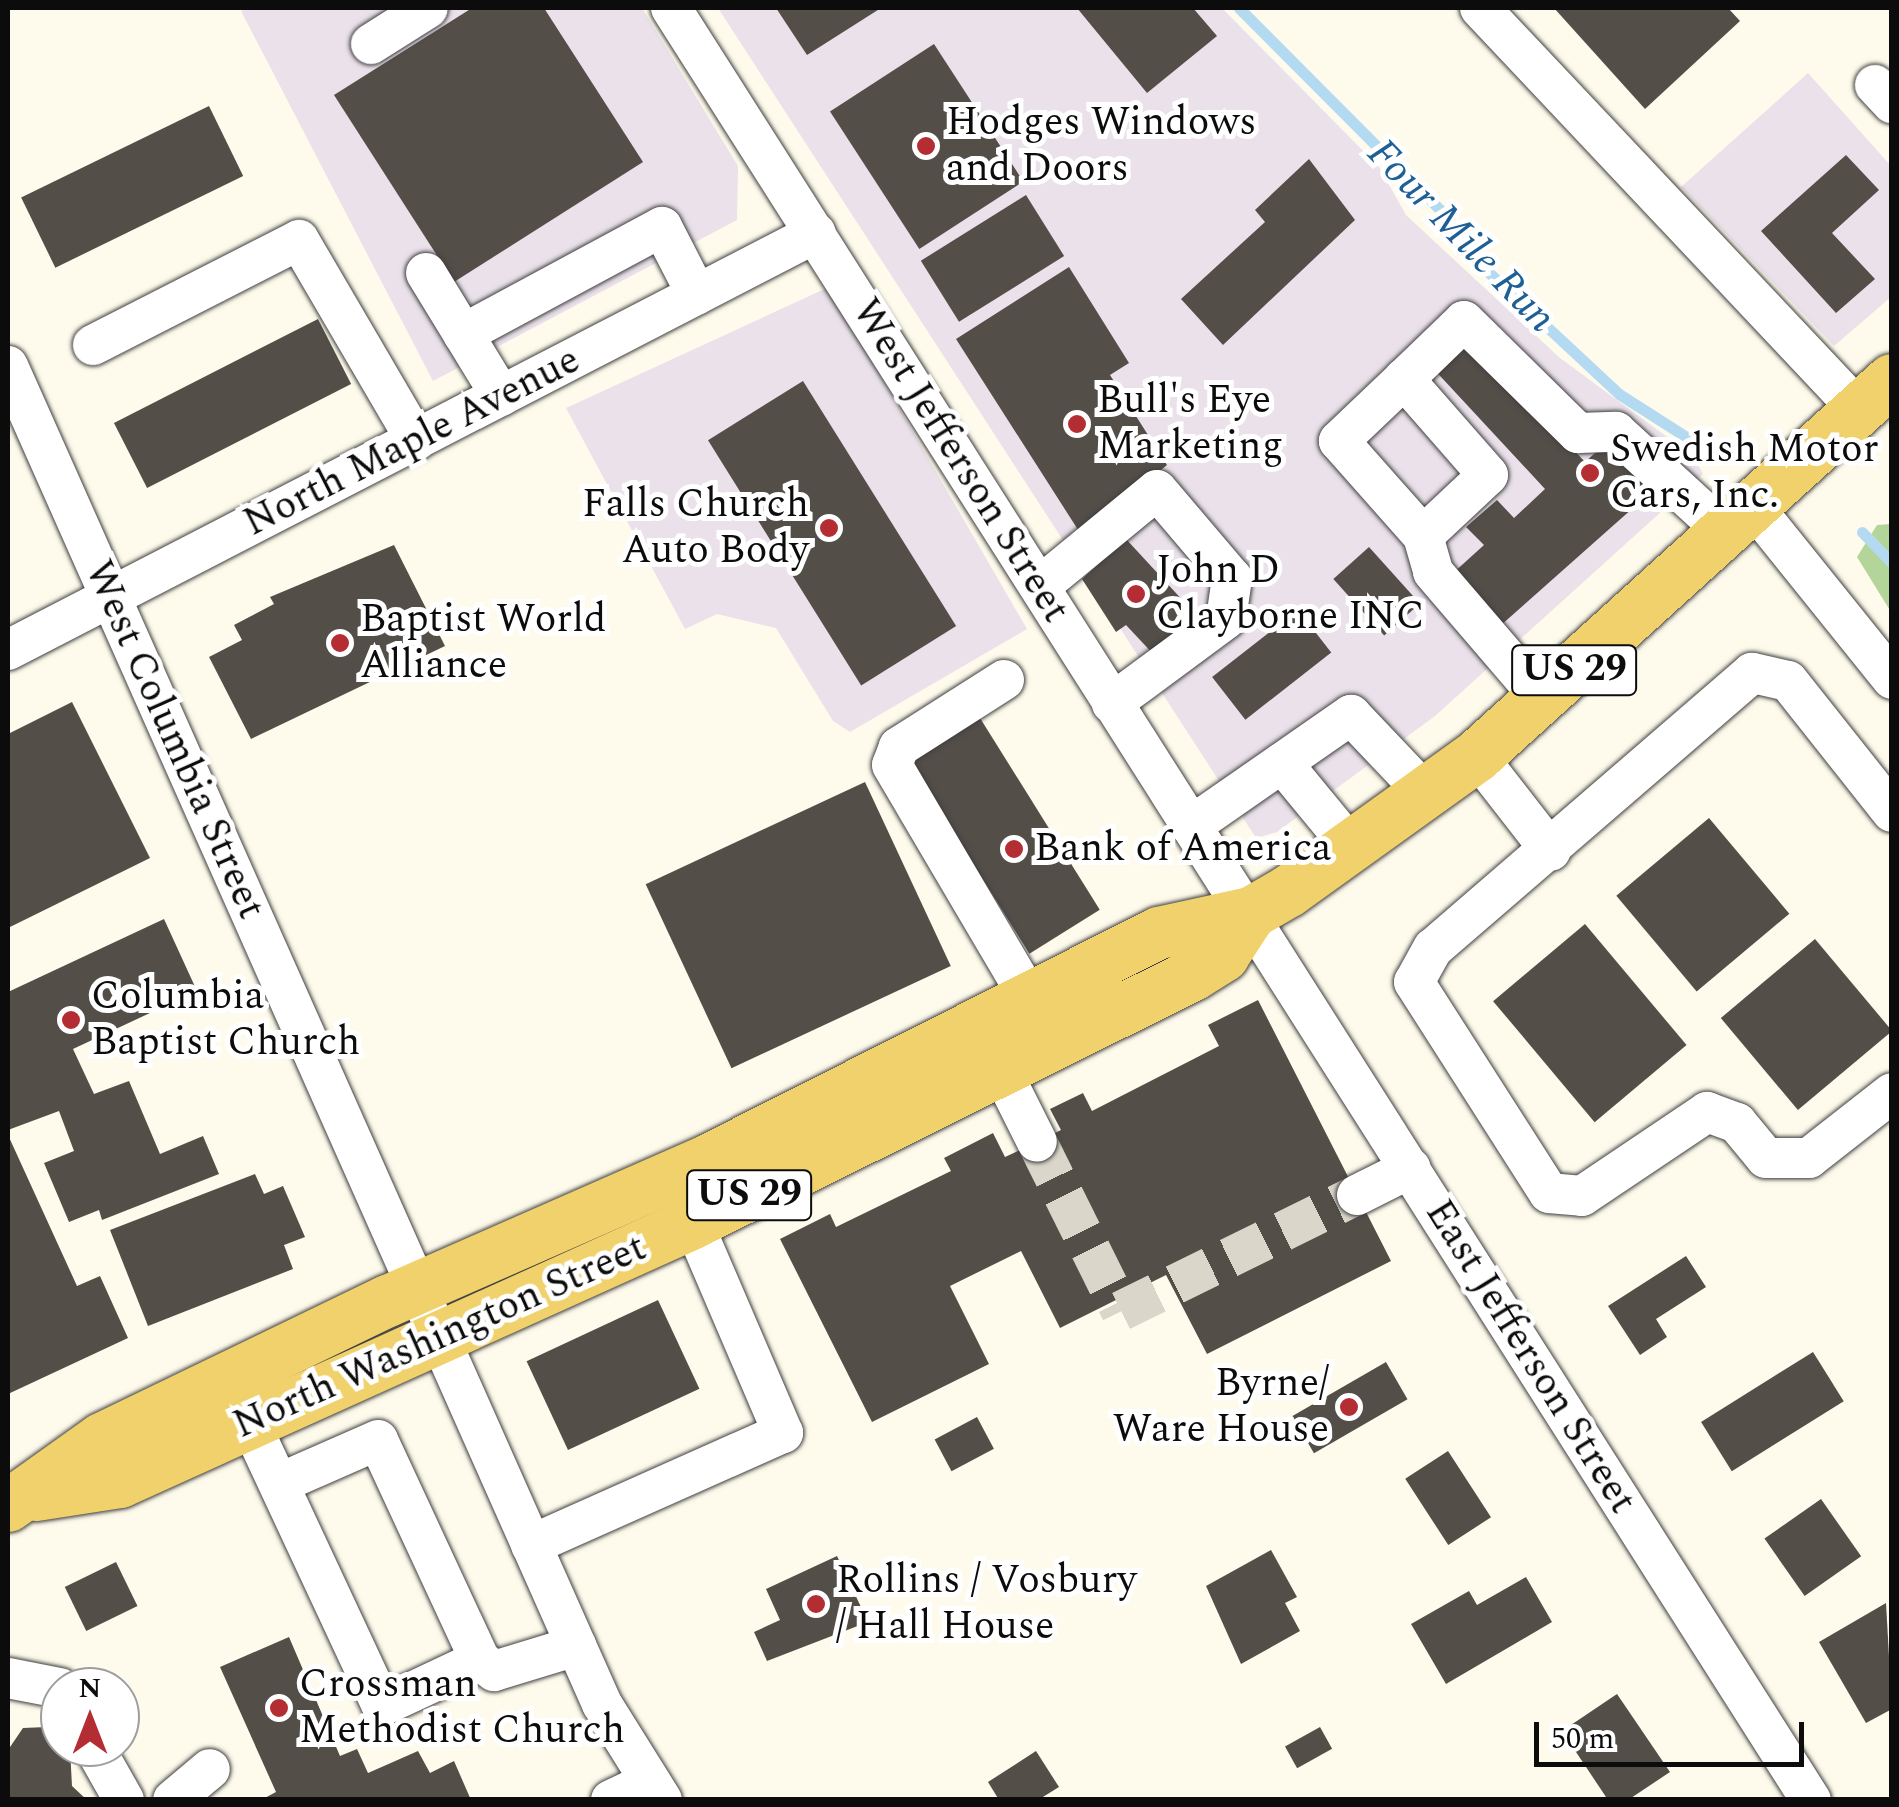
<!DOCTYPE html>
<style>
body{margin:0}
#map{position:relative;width:1899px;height:1807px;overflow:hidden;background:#fefbec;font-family:Spectral,serif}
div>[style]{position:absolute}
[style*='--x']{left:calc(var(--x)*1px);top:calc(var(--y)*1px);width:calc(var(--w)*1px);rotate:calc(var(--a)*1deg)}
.industrial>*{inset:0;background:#eae1ea}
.forest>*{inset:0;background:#b3d599}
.stream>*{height:11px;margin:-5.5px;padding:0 5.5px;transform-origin:5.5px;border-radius:5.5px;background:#b4daf2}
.building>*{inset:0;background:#544e49;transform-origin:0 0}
.minor-tunnel>*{height:40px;margin-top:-20px;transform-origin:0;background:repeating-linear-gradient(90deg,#dad7ca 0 40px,transparent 0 60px)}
.roads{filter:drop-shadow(0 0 2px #3f3f3f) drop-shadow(0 0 2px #3f3f3f)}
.minor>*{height:40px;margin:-20px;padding:0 20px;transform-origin:20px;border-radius:20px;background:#fff}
.major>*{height:52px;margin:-26px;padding:0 26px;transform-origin:26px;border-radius:26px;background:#f0d16b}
.dots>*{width:28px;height:28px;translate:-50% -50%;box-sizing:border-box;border:5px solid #fff;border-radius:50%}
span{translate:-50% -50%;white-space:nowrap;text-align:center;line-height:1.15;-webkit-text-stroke:10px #fff;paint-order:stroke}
.shield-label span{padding:2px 8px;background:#fff;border:2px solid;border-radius:8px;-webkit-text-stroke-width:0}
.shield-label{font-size:38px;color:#0c0c0c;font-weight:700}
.poi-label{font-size:40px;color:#0c0c0c}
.left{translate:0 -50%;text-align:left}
.right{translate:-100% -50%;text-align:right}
.street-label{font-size:40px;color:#0c0c0c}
.water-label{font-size:42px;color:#1e5f95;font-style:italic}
.frame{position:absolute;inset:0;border:10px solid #0c0c0c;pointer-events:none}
.north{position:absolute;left:40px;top:1667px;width:100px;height:100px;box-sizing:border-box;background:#fff;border:2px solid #9e9e9e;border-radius:50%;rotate:0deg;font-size:28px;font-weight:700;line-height:40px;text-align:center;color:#0c0c0c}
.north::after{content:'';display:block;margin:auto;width:35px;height:45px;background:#b32d32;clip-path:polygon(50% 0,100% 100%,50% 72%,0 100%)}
.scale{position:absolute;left:1534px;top:1722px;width:270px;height:45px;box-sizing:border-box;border:5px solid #0c0c0c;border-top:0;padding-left:12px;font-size:30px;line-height:35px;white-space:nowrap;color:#0c0c0c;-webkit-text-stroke:8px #fff;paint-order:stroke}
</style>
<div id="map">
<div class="industrial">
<i style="clip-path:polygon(250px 8px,642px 8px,738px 166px,737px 220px,433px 381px,241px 11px)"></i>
<i style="clip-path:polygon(718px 8px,1222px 8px,1379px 167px,1406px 215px,1560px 358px,1693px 456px,1703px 474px,1435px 716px,1277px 832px,1256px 838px)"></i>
<i style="clip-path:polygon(1808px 73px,1891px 166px,1891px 297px,1834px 346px,1681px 187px)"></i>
<i style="clip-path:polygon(829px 287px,1027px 629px,850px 732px,833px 721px,776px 628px,717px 614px,685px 629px,566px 408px)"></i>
</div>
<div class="forest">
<i style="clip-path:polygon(1891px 524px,1892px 524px,1891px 612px,1857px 557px,1877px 525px)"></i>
</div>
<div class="stream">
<i style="--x:1239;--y:8;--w:285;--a:45.1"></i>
<i style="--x:1440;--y:210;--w:74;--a:52.7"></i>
<i style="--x:1485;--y:269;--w:183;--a:43"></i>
<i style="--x:1619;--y:394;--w:95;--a:32.5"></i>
<i style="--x:1862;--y:532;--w:43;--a:45.9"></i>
</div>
<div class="building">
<i style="clip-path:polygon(472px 8px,544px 8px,643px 162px,454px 282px,334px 95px)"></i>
<i style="clip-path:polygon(776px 8px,881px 8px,807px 55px)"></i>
<i style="clip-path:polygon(1077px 8px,1193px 8px,1217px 36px,1147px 93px)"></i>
<i style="clip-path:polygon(1554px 8px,1728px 8px,1740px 21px,1645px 109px)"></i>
<i style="left:934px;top:44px;width:164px;height:124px;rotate:57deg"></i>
<i style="left:209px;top:106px;width:78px;height:209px;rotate:64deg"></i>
<i style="clip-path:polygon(1846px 155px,1879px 190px,1832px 233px,1875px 279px,1836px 313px,1761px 231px)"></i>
<i style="clip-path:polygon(1309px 159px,1355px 220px,1223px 345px,1181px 299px,1265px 222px,1255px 210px)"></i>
<i style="left:1026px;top:195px;width:72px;height:124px;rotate:58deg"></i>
<i style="clip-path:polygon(1069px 267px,1129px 363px,1110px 375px,1167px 465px,1082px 536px,956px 339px)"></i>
<i style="left:318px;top:319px;width:73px;height:229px;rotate:63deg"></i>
<i style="clip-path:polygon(1465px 332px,1585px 462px,1614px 436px,1660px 484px,1500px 626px,1452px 574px,1484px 545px,1466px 527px,1497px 500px,1514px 518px,1545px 489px,1429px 364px)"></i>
<i style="left:803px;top:381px;width:289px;height:112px;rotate:58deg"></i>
<i style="clip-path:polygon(1126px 539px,1199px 618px,1156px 657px,1126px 625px,1116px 632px,1082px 579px)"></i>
<i style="clip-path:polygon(394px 545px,445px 646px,251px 739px,209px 657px,242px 640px,234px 625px,274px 604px,270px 597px)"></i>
<i style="left:1369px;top:547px;width:76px;height:48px;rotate:48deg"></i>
<i style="left:1298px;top:610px;width:54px;height:109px;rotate:52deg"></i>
<i style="clip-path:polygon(72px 702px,150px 858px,8px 928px,8px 734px)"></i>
<i style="left:980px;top:718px;width:226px;height:83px;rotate:58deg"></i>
<i style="left:865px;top:782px;width:203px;height:242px;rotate:65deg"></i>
<i style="left:1709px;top:818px;width:125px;height:121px;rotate:50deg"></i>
<i style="clip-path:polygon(164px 919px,197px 991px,73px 1049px,94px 1094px,129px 1081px,160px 1154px,203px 1136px,219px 1174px,102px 1220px,99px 1210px,69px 1222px,44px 1163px,74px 1151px,59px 1111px,8px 1130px,8px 992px)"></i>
<i style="left:1585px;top:924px;width:158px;height:120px;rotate:50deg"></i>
<i style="left:1815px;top:939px;width:120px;height:123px;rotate:50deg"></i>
<i style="clip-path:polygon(1258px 1000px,1391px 1261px,1207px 1354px,1166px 1275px,1060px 1328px,1021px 1251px,950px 1286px,989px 1364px,872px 1422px,780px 1239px,830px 1214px,836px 1227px,951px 1171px,944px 1158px,993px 1133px,1005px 1157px,1037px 1142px,1061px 1130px,1050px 1109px,1083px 1093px,1092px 1111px,1219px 1046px,1208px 1025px)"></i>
<i style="clip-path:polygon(8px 1135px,77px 1286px,100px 1276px,128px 1338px,8px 1394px)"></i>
<i style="clip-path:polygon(255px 1174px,264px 1194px,283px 1186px,305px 1237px,284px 1245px,293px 1269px,148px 1326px,110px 1230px)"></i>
<i style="clip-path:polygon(1686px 1256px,1706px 1287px,1656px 1319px,1667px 1337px,1640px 1355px,1608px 1306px)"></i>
<i style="left:658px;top:1300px;width:98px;height:145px;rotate:65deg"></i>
<i style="left:1813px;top:1352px;width:58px;height:132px;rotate:58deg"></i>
<i style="left:1386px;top:1362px;width:43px;height:108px;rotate:60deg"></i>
<i style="left:977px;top:1417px;width:36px;height:48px;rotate:62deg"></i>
<i style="left:1448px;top:1451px;width:79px;height:51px;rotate:57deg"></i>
<i style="left:1821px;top:1499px;width:70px;height:69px;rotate:55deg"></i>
<i style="clip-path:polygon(1271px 1550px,1297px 1597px,1285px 1603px,1300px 1631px,1241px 1664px,1206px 1586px)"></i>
<i style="clip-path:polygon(837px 1556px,868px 1622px,767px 1661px,754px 1632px,780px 1620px,766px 1589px)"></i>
<i style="left:116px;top:1562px;width:49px;height:57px;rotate:64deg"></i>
<i style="clip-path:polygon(1526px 1577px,1552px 1622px,1446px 1684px,1411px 1624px,1469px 1591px,1477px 1605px)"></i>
<i style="clip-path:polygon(1886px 1603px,1892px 1709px,1866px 1723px,1819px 1642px)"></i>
<i style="clip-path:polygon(289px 1637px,340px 1756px,357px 1749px,368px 1773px,418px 1751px,430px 1773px,454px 1761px,471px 1800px,261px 1800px,276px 1792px,220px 1667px)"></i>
<i style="clip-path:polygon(1617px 1694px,1670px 1772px,1628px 1800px,1608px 1800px,1562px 1731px)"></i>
<i style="clip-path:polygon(47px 1727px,70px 1749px,72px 1786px,87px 1800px,8px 1800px,8px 1750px,23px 1728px)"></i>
<i style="left:1320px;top:1727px;width:25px;height:40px;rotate:61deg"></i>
<i style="clip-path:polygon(1036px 1751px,1059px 1787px,1038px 1800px,999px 1800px,988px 1782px)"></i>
</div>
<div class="minor-tunnel">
<i style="--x:1037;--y:1142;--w:189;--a:63.6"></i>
<i style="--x:1121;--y:1311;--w:263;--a:-26.2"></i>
</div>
<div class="roads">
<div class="minor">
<i style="--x:671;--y:8;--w:2124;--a:57.54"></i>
<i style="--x:1480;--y:8;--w:552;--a:46.69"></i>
<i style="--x:371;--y:44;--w:67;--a:-32.3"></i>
<i style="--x:1875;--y:85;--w:25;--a:47"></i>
<i style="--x:426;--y:273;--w:144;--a:58.6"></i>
<i style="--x:463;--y:334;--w:226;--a:-28.3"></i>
<i style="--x:662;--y:227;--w:76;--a:62.8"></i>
<i style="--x:93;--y:345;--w:231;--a:-27"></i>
<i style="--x:299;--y:240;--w:232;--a:59.7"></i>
<i style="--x:8;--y:366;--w:1464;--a:66.06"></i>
<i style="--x:602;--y:1704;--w:113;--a:58"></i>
<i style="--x:1404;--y:379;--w:83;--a:-44"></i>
<i style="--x:1464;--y:321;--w:160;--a:44.5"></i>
<i style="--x:1578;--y:433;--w:38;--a:-2"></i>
<i style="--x:1616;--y:432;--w:148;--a:42.5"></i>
<i style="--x:1753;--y:506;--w:222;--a:51.2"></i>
<i style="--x:1423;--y:536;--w:89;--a:-43.2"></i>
<i style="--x:1488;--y:475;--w:128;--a:-131.2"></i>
<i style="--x:1404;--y:379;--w:90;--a:136.4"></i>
<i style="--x:1339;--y:441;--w:127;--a:48.5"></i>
<i style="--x:1423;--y:536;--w:37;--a:74"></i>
<i style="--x:1433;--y:572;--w:167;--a:49.4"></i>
<i style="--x:1040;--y:586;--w:151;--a:-39.4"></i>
<i style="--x:1157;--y:490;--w:116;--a:49.6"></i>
<i style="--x:1232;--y:578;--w:41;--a:98.3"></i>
<i style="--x:1226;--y:619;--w:142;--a:143.6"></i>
<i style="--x:8;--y:650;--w:909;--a:-27.3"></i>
<i style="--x:1004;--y:680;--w:125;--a:147.5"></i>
<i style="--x:899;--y:747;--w:19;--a:111"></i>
<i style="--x:892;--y:765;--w:272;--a:59.5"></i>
<i style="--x:1477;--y:756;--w:120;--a:52.1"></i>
<i style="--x:1282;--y:763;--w:112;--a:50.5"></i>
<i style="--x:1892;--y:812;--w:167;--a:-128.4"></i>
<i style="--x:1788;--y:681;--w:37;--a:-167"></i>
<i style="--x:1752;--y:673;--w:421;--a:139.2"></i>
<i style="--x:1433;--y:948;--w:39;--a:119"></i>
<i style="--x:1414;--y:982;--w:250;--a:57.4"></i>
<i style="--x:1549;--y:1193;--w:33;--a:5"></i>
<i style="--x:1582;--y:1196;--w:151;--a:-33.9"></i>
<i style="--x:1707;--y:1112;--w:32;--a:20"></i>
<i style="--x:1737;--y:1123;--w:45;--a:50.4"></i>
<i style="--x:1766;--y:1158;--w:43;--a:0"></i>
<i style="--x:1809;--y:1158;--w:105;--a:-38.1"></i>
<i style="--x:1191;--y:826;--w:195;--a:-34.8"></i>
<i style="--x:1351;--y:715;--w:110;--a:46.5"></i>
<i style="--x:1001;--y:1070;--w:80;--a:63.4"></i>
<i style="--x:1357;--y:1195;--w:60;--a:-26.6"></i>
<i style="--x:250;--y:1423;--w:312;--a:65"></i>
<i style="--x:382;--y:1706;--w:108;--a:-25.1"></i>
<i style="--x:480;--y:1660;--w:242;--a:-114.9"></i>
<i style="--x:378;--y:1440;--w:107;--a:156.3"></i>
<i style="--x:531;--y:1545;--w:276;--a:-24"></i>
<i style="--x:783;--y:1433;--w:228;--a:-113.2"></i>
<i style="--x:480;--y:1660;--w:18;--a:38"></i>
<i style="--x:494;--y:1671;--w:86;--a:-17"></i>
<i style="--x:8;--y:1678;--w:53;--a:10.9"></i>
<i style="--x:94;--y:1747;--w:61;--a:60.5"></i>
<i style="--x:173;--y:1800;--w:48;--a:-40"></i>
<i style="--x:611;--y:1800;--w:42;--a:-25.3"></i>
</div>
<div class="major">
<i style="--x:36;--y:1495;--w:85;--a:-8.8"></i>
<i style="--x:120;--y:1482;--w:629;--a:-24.32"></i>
<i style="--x:693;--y:1223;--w:558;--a:-26.38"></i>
<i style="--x:1193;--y:975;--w:36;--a:-32"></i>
<i style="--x:1223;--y:956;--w:51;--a:-56.9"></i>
<i style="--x:8;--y:1506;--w:115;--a:-35.5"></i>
<i style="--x:102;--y:1439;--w:318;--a:-25.8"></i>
<i style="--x:388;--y:1301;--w:351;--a:-23.7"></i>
<i style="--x:709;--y:1160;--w:504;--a:-26.77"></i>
<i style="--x:1159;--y:933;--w:94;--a:-12.3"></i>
<i style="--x:1251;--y:913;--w:44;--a:-30.1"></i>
<i style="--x:1289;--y:891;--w:231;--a:-35.7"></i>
<i style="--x:1477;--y:756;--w:560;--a:-42.18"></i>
</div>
</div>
<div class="dots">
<i style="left:926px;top:146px;background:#b32d32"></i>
<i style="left:1077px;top:424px;background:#b32d32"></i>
<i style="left:1590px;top:473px;background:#b32d32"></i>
<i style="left:829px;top:528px;background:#b32d32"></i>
<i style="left:1136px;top:594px;background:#b32d32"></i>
<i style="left:340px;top:643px;background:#b32d32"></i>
<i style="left:1014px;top:849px;background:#b32d32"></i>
<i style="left:71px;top:1020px;background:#b32d32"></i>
<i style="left:1349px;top:1407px;background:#b32d32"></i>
<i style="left:816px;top:1604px;background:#b32d32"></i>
<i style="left:279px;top:1708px;background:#b32d32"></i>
</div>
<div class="shield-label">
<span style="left:1574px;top:670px">US 29</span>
<span style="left:749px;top:1195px">US 29</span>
</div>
<div class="poi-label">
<span class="left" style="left:946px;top:146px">Hodges Windows<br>and Doors</span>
<span class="left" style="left:1097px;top:424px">Bull's Eye<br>Marketing</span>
<span class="left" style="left:1610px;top:473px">Swedish Motor<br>Cars, Inc.</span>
<span class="right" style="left:809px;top:528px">Falls Church<br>Auto Body</span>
<span class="left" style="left:1156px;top:594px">John D<br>Clayborne INC</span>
<span class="left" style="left:360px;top:643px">Baptist World<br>Alliance</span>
<span class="left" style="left:1034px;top:849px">Bank of America</span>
<span class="left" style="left:91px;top:1020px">Columbia<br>Baptist Church</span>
<span class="right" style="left:1329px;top:1407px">Byrne/<br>Ware House</span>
<span class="left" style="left:836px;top:1604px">Rollins / Vosbury<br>/ Hall House</span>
<span class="left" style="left:299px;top:1708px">Crossman<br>Methodist Church</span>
</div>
<div class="street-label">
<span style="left:412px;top:442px;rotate:-27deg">North Maple Avenue</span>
<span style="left:960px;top:461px;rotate:58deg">West Jefferson Street</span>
<span style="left:174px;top:740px;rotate:66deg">West Columbia Street</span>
<span style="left:440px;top:1337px;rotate:-24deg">North Washington Street</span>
<span style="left:1530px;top:1357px;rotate:58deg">East Jefferson Street</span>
</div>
<div class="water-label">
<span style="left:1461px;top:236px;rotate:46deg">Four Mile Run</span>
</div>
<div class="frame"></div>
<div class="north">N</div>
<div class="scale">50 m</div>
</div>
